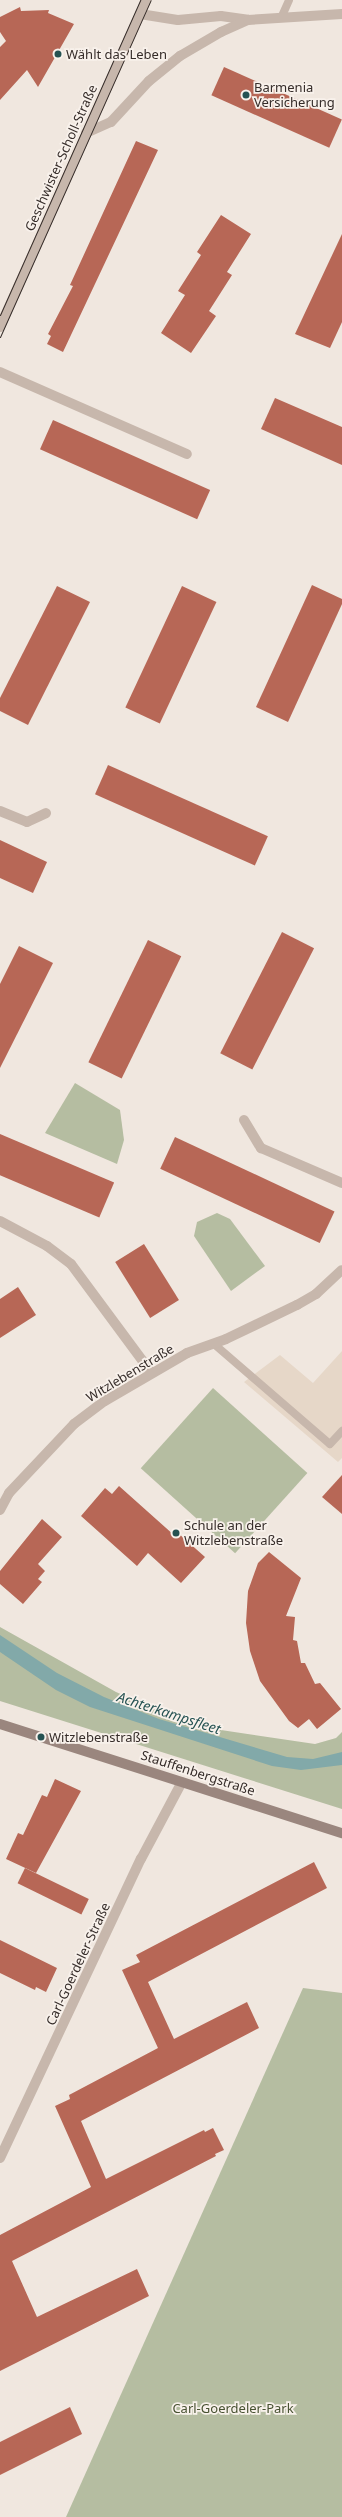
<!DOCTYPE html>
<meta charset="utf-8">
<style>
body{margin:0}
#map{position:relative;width:342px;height:2517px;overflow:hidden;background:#f0e7df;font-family:"Noto Sans",sans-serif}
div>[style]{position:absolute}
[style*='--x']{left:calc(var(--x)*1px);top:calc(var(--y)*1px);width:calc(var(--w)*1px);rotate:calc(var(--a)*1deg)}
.green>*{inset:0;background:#b5bda1;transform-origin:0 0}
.plaza>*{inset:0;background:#e6d7c8}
.water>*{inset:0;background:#82a9a9}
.building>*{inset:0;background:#b76756;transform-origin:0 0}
.lane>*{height:8px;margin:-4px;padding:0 4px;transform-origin:4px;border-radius:4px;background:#c7b7ac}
.street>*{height:10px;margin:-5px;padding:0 5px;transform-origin:5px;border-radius:5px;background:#c7b7ac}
.secondary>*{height:10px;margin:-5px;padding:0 5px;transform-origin:5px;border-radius:5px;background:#9a867e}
.tram>*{height:1px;margin:-0.5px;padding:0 0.5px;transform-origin:0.5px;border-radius:0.5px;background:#362d2a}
.dots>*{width:11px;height:11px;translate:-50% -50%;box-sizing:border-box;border:2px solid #f8f1eb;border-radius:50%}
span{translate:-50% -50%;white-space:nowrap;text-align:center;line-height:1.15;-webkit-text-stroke:3.5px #f8f1eb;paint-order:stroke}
.poi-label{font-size:13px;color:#362d2a}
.left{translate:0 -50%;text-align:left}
.street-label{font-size:13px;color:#362d2a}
.park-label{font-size:13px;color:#475131}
.water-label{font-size:14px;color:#255252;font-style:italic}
</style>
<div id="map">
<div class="green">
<i style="clip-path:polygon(75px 1083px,120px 1110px,124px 1140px,117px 1164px,45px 1133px)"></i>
<i style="clip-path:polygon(217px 1213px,230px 1219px,265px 1266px,231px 1291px,194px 1236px,197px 1222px)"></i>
<i style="left:213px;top:1388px;width:127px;height:108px;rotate:42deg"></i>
<i style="clip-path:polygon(0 1627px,116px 1692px,194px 1726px,315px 1744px,336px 1738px,342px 1732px,342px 1809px,0 1701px)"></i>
<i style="clip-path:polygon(303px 1988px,342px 1993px,342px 2517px,66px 2517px)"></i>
</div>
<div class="plaza">
<i style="clip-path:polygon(342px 1351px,342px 1458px,338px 1462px,244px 1382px,280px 1355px,313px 1383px)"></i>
</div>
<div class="water">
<i style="clip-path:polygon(0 1635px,57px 1673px,104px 1697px,159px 1719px,287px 1757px,313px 1759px,342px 1752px,342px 1765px,301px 1770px,272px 1766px,90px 1707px,56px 1690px,0 1652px)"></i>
</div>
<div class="building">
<i style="clip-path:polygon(20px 7px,21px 11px,49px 10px,48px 13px,74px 24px,38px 87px,27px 70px,0 100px,0 47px,6px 41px,0 32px,0 17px)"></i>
<i style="left:224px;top:67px;width:129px;height:31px;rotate:24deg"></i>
<i style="clip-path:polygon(136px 141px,158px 150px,63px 352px,47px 344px,51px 336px,48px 334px,73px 286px,70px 285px)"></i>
<i style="clip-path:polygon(221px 215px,251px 234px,227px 272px,232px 275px,209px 311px,216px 316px,191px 353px,161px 333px,185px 295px,178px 291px,201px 255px,197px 252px)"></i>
<i style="clip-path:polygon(342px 234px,342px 322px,330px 348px,295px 334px)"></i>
<i style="clip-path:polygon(275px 398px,342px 427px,342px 465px,261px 429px)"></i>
<i style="left:53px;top:420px;width:172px;height:32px;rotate:24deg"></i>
<i style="clip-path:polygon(312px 585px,342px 599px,342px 604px,288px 722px,256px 707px)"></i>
<i style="clip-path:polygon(57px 586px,90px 602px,28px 725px,0 711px,0 698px)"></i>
<i style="left:182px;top:586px;width:38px;height:134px;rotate:25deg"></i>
<i style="left:108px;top:765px;width:175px;height:32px;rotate:24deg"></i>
<i style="clip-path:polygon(0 840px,47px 862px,33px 893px,0 878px)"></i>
<i style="left:282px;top:932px;width:36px;height:136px;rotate:27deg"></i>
<i style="left:148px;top:940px;width:37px;height:136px;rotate:26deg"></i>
<i style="clip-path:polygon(19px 946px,53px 963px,0 1068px,0 984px)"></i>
<i style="left:0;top:1134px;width:124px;height:38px;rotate:23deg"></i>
<i style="left:175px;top:1137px;width:176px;height:35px;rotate:25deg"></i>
<i style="left:144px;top:1244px;width:66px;height:34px;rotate:58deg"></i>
<i style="clip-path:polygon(18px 1287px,36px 1315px,0 1338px,0 1299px)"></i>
<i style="clip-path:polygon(342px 1475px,342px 1514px,322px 1497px)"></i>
<i style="clip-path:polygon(119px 1486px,175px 1536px,178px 1533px,205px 1557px,181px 1583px,148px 1553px,137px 1566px,81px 1516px,105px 1488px,112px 1494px)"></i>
<i style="clip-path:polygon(42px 1519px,62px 1537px,38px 1564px,45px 1571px,38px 1579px,42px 1582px,23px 1604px,0 1584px,0 1571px)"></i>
<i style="clip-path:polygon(269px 1552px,301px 1578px,286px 1616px,295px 1617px,293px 1640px,297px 1641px,301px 1663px,305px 1663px,315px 1684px,320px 1683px,341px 1709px,317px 1729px,309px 1719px,298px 1728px,289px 1721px,260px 1681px,250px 1651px,246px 1623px,248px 1591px,258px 1563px)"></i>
<i style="clip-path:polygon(55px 1779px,81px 1791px,36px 1873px,6px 1859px,18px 1833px,23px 1835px,42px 1795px,47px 1797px)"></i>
<i style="clip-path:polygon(314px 1862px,327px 1888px,148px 1982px,174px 2039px,247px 2002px,259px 2028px,81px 2121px,106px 2179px,204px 2130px,205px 2132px,213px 2128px,224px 2150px,215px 2154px,216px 2156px,12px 2261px,37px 2317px,137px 2269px,149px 2296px,0 2371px,0 2235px,91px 2187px,55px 2106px,70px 2099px,69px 2095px,158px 2048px,122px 1970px,140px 1962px,136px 1955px)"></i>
<i style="left:25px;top:1868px;width:71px;height:17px;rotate:26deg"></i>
<i style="clip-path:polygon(0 1940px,57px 1968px,46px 1992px,36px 1987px,35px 1990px,0 1973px)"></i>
<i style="clip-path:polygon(70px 2407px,82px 2434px,0 2475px,0 2442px)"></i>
</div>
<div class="lane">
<i style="--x:282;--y:16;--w:17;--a:-66"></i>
<i style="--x:214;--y:1344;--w:153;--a:40.8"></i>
<i style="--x:330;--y:1444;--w:18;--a:-47"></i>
</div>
<div class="street">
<i style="--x:140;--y:14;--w:38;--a:9"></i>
<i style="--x:178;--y:20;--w:43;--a:-5.3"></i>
<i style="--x:221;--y:16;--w:27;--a:8"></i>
<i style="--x:86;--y:133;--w:27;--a:-24"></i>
<i style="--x:111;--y:122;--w:56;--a:-47.2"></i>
<i style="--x:149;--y:81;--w:40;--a:-39"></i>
<i style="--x:180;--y:56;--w:48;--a:-30.3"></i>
<i style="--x:221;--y:32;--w:30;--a:-24"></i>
<i style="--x:248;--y:20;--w:94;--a:-3.7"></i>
<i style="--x:0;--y:327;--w:358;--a:-65.9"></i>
<i style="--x:0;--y:372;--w:204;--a:23.7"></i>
<i style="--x:0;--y:811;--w:29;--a:22"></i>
<i style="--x:27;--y:822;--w:21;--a:-25"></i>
<i style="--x:244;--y:1120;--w:33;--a:59"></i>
<i style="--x:261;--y:1148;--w:88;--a:23.4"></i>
<i style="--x:0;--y:1221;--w:53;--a:28"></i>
<i style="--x:47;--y:1246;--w:30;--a:37"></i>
<i style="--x:71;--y:1264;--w:134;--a:53.5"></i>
<i style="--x:0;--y:1510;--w:19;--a:-62"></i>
<i style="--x:9;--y:1493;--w:95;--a:-46.7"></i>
<i style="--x:74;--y:1424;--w:39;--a:-37"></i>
<i style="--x:105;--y:1401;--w:95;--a:-30.3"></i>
<i style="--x:187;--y:1353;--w:41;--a:-19.7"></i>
<i style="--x:226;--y:1339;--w:79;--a:-25.6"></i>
<i style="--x:297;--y:1305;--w:22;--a:-30"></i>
<i style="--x:316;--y:1294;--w:35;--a:-43"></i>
<i style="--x:0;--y:2158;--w:331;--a:-64.8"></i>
<i style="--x:141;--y:1859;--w:87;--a:-62"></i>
</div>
<div class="secondary">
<i style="--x:0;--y:1724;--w:359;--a:17.7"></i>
</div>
<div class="tram">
<i style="--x:0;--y:315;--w:345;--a:-66"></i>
<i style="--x:0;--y:337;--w:369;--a:-65.9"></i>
</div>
<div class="dots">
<i style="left:58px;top:54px;background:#255252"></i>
<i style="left:246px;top:95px;background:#255252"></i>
<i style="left:176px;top:1533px;background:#255252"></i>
<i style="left:41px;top:1737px;background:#255252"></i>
</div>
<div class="poi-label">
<span class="left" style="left:66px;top:54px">Wählt das Leben</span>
<span class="left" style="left:254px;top:95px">Barmenia<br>Versicherung</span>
<span class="left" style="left:184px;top:1533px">Schule an der<br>Witzlebenstraße</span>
<span class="left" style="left:49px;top:1737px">Witzlebenstraße</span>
</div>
<div class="street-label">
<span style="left:61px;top:158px;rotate:-66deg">Geschwister-Scholl-Straße</span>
<span style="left:130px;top:1373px;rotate:-31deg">Witzlebenstraße</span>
<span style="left:198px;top:1773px;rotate:18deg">Stauffenbergstraße</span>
<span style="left:78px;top:1964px;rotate:-65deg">Carl-Goerdeler-Straße</span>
</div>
<div class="park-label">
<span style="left:233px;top:2408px">Carl-Goerdeler-Park</span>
</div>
<div class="water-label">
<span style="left:169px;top:1713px;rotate:18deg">Achterkampsfleet</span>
</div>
</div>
